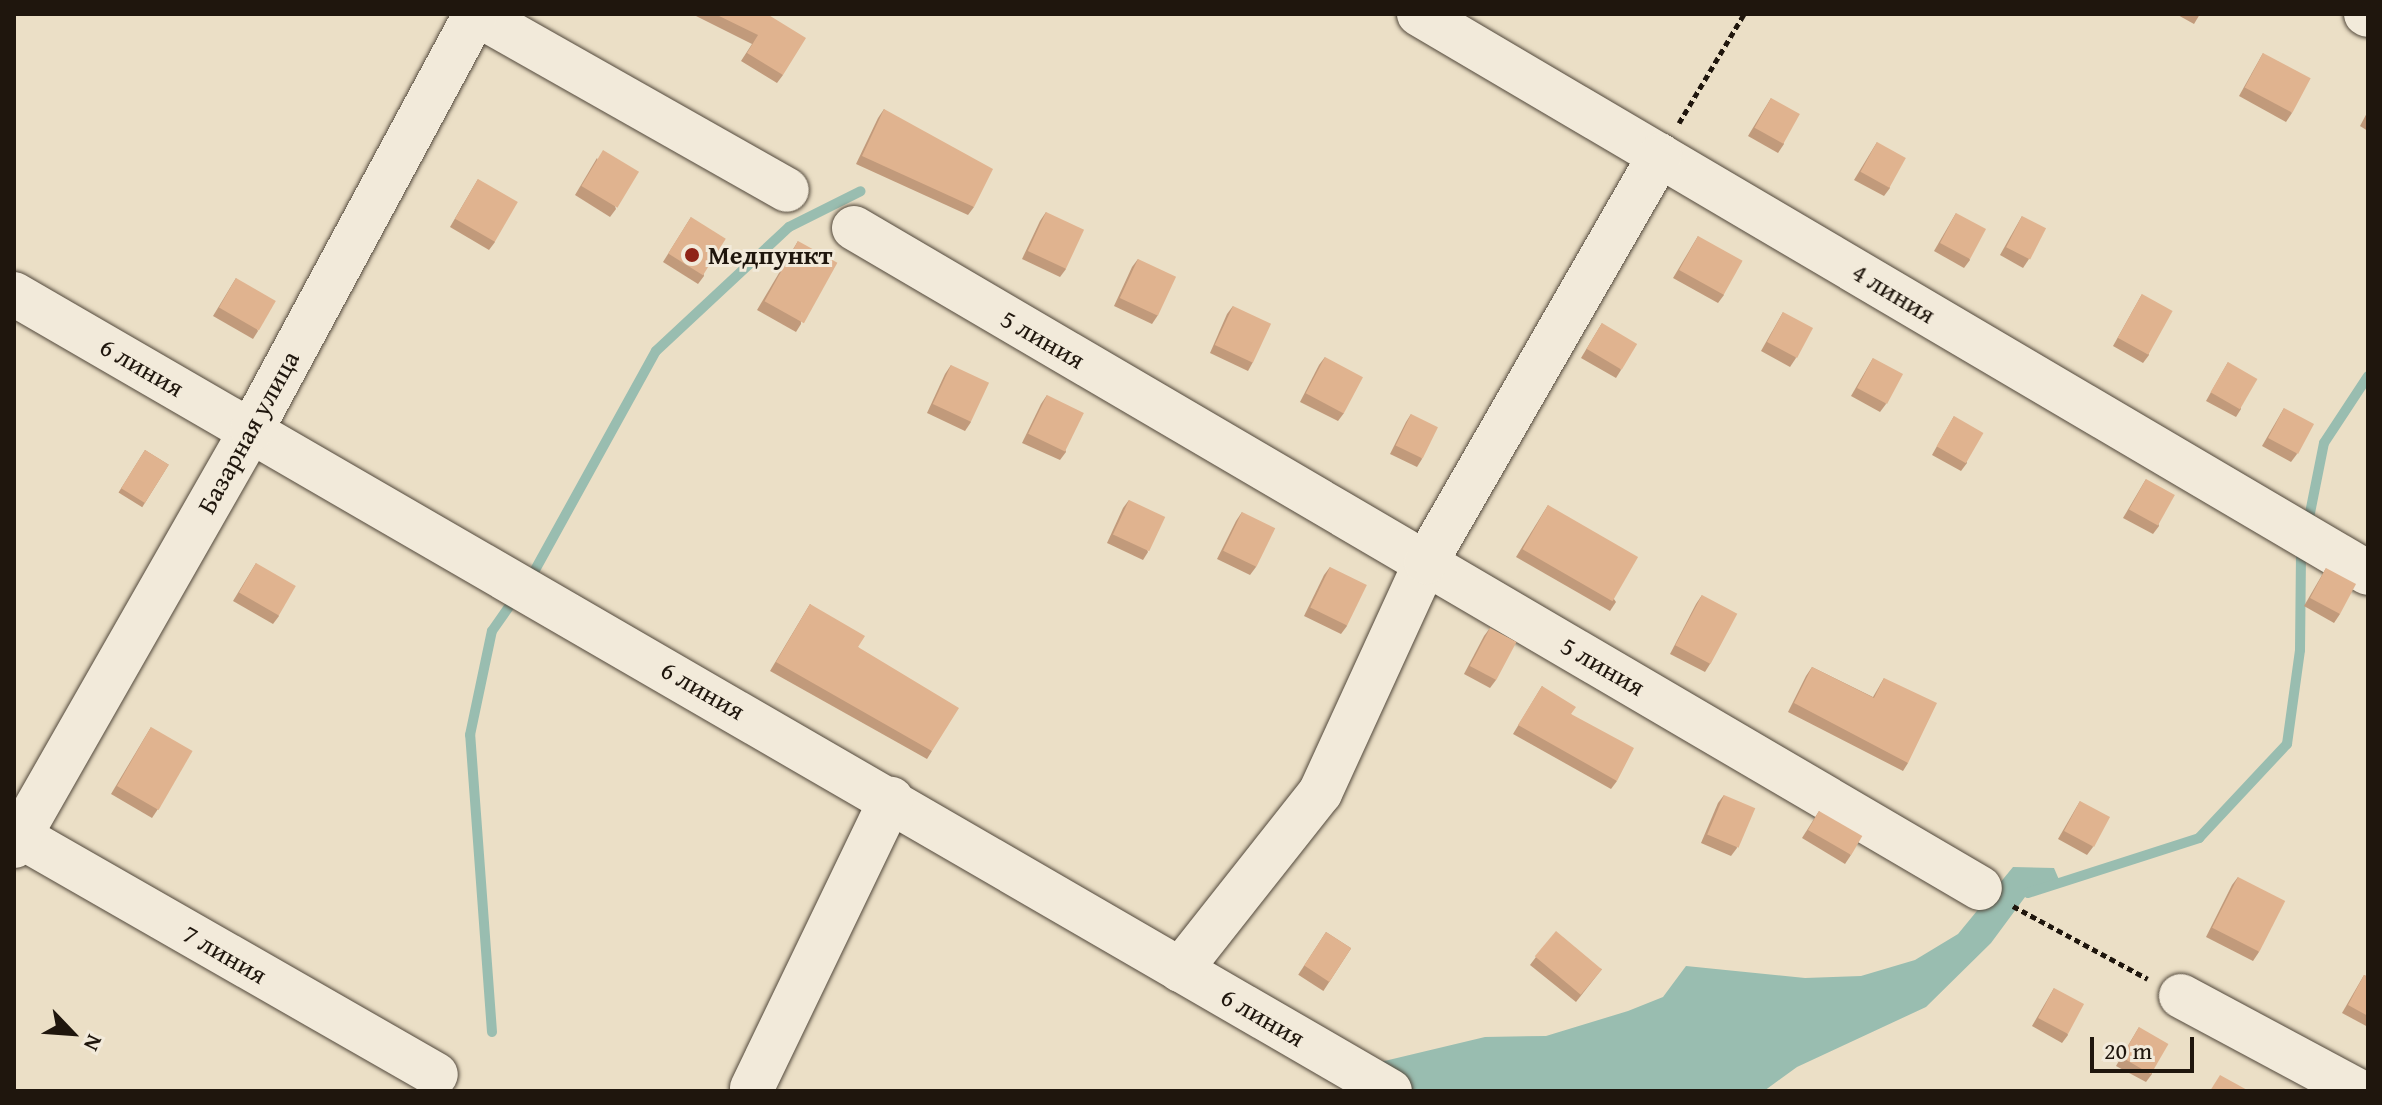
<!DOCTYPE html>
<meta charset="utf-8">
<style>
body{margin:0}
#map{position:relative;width:2382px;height:1105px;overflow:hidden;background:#ebdfc6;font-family:"Gentium Book Plus",serif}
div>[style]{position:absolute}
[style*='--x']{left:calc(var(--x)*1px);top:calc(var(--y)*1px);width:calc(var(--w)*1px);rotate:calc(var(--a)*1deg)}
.water>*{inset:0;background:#99bdb0}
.stream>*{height:10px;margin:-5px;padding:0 5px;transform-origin:5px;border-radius:5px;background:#99bdb0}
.path>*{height:5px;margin-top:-2.5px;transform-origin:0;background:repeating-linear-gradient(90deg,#1f160d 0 6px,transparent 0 10px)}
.roads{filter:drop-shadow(0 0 2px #52483b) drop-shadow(0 0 2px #52483b)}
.minor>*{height:44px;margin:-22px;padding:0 22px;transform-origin:22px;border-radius:22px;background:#f2eada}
.wall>*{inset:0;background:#c19a7b;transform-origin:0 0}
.building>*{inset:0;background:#e0b38f;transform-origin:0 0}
.dots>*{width:22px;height:22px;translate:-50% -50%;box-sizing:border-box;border:4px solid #f2eada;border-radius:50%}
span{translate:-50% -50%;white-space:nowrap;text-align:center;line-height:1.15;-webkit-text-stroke:6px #f2eada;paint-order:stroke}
.poi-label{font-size:26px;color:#1f160d;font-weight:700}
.left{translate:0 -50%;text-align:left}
.street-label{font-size:26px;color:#1f160d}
.frame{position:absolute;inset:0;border:16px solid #1f160d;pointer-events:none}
.north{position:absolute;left:32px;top:993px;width:80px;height:80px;-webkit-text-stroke:6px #f2eada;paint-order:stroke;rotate:115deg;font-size:22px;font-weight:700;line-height:32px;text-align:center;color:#1f160d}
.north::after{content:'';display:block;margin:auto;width:28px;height:36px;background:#1f160d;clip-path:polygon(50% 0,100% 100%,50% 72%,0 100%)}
.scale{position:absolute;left:2090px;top:1037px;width:104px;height:36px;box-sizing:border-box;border:4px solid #1f160d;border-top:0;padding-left:10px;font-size:24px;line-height:28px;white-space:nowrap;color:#1f160d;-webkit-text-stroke:6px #f2eada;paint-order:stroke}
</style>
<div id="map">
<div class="water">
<i style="clip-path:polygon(2013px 867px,2054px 868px,2060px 882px,2028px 893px,1991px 943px,1926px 1007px,1797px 1067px,1764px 1091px,1398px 1091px,1376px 1063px,1485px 1037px,1546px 1036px,1628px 1011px,1663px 997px,1686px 966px,1805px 978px,1861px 976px,1915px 960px,1958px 934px)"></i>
</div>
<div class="stream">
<i style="--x:2310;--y:513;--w:71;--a:-78.7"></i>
<i style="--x:2324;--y:443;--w:80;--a:-56.7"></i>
<i style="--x:535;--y:570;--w:250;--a:-61.1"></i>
<i style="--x:656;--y:351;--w:182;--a:-43"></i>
<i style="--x:789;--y:227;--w:80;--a:-26.6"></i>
<i style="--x:2028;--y:893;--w:180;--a:-17.8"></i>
<i style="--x:2199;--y:838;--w:129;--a:-46.9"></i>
<i style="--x:2287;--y:744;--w:95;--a:-82.1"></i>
<i style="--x:2300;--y:650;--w:95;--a:-89.4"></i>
<i style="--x:492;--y:1032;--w:298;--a:-94.2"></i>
<i style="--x:470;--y:735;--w:106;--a:-78.1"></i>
<i style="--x:492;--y:631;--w:35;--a:-55"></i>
</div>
<div class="path">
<i style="--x:1679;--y:123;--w:127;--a:-59.2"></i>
<i style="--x:2013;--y:906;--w:153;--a:28.4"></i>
</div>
<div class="roads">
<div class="minor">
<i style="--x:476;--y:14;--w:357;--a:29.5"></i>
<i style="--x:1419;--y:14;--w:1101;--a:30.5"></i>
<i style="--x:2366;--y:14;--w:2;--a:27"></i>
<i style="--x:854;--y:228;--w:1305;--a:30.38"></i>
<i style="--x:14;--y:294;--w:1590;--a:30.08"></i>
<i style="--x:14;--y:833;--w:486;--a:29.8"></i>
<i style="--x:14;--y:846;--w:480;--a:-60.3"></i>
<i style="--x:252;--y:429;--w:471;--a:-61.7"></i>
<i style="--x:1180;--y:970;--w:226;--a:-51.7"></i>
<i style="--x:1320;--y:793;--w:254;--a:-65.4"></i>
<i style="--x:1426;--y:562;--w:469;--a:-60.1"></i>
<i style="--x:2181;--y:996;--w:201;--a:28.2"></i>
<i style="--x:752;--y:1088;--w:321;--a:-64.3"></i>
</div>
</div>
<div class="wall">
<i style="clip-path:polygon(692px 14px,767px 14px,783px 75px,777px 83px,741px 61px,752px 44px)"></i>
<i style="clip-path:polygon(2176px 14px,2200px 14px,2194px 24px)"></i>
<i style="clip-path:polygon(2263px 53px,2292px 113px,2286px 122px,2239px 96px)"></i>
<i style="clip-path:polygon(1771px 98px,1784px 144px,1778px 153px,1748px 136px)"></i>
<i style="clip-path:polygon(884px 109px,974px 207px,968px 215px,856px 164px,878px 118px)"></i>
<i style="clip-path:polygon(2368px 111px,2368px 131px,2360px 126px)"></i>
<i style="clip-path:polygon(1877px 142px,1890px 188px,1884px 196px,1854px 180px)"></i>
<i style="clip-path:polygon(597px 158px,616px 209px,610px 217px,575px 195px)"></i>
<i style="clip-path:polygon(478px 179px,495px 242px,489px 250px,450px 227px)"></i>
<i style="clip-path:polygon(1046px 212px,1066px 269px,1060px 277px,1022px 259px,1040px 221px)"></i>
<i style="clip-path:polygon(1956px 213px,1970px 260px,1964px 268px,1934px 251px)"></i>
<i style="clip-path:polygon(2022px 216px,2029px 259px,2023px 268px,2000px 255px)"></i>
<i style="clip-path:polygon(691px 217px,704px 276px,698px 284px,663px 262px)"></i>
<i style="clip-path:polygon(1698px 236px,1724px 295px,1718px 303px,1673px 278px)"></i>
<i style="clip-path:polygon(798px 241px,801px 324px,796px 332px,757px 310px)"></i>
<i style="clip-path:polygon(1138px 259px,1158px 315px,1152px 324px,1114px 306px,1132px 267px)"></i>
<i style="clip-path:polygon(236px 278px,258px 331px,253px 339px,213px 316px)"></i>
<i style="clip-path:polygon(2142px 294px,2149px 355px,2143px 363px,2113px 346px)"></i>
<i style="clip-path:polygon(1233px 306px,1253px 362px,1248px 371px,1210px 353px,1227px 314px)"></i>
<i style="clip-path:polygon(1783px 312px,1796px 358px,1790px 367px,1761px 351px)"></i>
<i style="clip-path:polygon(1602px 323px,1621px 370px,1616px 378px,1581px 358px)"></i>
<i style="clip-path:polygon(1325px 357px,1344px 413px,1338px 421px,1300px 402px,1319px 365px)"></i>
<i style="clip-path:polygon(1873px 358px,1886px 404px,1880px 412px,1851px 396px)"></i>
<i style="clip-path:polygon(2228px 362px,2241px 409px,2236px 417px,2206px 401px)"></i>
<i style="clip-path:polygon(951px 365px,971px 422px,965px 431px,927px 413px,945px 374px)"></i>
<i style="clip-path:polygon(1047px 395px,1066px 452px,1060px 460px,1022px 443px,1041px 404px)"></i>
<i style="clip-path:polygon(2284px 408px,2297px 454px,2291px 462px,2262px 446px)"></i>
<i style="clip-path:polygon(1411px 414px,1422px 459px,1417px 467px,1390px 454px,1406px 422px)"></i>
<i style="clip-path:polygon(1954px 416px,1967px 463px,1961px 471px,1932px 455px)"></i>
<i style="left:145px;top:450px;width:28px;height:50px;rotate:32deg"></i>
<i style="clip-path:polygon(2146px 479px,2159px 526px,2153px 534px,2123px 518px)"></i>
<i style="clip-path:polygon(1129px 500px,1148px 552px,1143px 560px,1107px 543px,1123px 508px)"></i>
<i style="clip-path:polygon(1548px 505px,1616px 602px,1610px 611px,1516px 557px)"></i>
<i style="clip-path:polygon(1242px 512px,1256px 567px,1250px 575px,1217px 559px,1236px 521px)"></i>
<i style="clip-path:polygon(256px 563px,279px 616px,273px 624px,233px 601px)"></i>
<i style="clip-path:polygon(1330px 567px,1347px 626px,1341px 634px,1304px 616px,1324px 575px)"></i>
<i style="clip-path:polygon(2326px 568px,2340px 614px,2334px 623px,2304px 606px)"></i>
<i style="clip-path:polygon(1702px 595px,1710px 664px,1705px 672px,1670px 654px,1696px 604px)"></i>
<i style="clip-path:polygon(810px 604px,858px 647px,932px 751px,927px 759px,770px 671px)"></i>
<i style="clip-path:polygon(1490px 628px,1496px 680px,1490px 688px,1464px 674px,1484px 636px)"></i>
<i style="clip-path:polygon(1812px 667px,1873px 697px,1884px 678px,1908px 763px,1903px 771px,1788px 712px,1806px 676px)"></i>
<i style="clip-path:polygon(1542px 686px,1571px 714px,1617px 781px,1611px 789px,1513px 734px)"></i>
<i style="clip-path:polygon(151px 727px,158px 809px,152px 818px,111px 794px)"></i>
<i style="clip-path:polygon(1724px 795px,1737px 848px,1731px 856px,1701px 843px,1718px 803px)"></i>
<i style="clip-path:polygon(2080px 801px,2093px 847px,2087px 855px,2058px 839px)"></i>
<i style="clip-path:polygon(1819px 811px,1851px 855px,1845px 864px,1802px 838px)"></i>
<i style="clip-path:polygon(2238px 877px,2259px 952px,2253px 961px,2206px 937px,2232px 885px)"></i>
<i style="left:1326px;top:932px;width:30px;height:51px;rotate:33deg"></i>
<i style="clip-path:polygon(1536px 957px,1602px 969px,1576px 1002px,1530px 965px)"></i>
<i style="clip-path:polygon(2364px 975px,2368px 977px,2368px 1027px,2342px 1013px)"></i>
<i style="clip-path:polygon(2054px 988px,2068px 1035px,2062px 1043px,2032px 1026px)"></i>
<i style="clip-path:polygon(2139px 1027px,2152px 1074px,2146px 1082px,2116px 1066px)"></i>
</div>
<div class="building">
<i style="clip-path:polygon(715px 14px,767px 14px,806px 38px,783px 75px,747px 53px,758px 35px)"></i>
<i style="left:2263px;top:53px;width:54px;height:39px;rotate:28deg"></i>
<i style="left:1771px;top:98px;width:33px;height:34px;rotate:29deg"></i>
<i style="clip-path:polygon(884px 109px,993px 169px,974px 207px,862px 156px)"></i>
<i style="left:1877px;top:142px;width:33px;height:34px;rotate:29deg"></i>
<i style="left:603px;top:150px;width:42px;height:42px;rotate:31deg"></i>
<i style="left:478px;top:179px;width:46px;height:46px;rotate:30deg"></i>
<i style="left:1046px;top:212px;width:42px;height:43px;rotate:25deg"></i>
<i style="left:1956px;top:213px;width:34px;height:34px;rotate:28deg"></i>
<i style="left:2022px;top:216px;width:27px;height:35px;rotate:27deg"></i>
<i style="left:691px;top:217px;width:41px;height:43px;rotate:32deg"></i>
<i style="left:1698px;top:236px;width:51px;height:39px;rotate:29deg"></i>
<i style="left:798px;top:241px;width:45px;height:69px;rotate:29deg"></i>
<i style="left:1138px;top:259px;width:42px;height:43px;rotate:25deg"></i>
<i style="left:236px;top:278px;width:46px;height:34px;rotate:30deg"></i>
<i style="left:2142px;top:294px;width:35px;height:50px;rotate:29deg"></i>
<i style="left:1233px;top:306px;width:42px;height:43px;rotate:25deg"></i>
<i style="left:1783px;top:312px;width:34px;height:34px;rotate:28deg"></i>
<i style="left:1602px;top:323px;width:41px;height:30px;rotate:31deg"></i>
<i style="left:1325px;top:357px;width:43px;height:41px;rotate:28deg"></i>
<i style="left:1873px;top:358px;width:34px;height:34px;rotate:28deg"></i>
<i style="left:2228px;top:362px;width:34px;height:35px;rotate:30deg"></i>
<i style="left:951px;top:365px;width:42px;height:43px;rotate:25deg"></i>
<i style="left:1047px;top:395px;width:41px;height:43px;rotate:26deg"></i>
<i style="left:2284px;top:408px;width:34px;height:34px;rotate:28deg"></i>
<i style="left:1411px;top:414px;width:30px;height:35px;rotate:26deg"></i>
<i style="left:1954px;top:416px;width:34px;height:35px;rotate:30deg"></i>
<i style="left:145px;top:450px;width:28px;height:45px;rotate:32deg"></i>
<i style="left:2146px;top:479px;width:33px;height:35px;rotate:29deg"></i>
<i style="left:1129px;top:500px;width:40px;height:38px;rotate:25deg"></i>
<i style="left:1548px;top:505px;width:104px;height:51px;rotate:30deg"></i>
<i style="left:1242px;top:512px;width:37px;height:43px;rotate:26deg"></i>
<i style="left:256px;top:563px;width:46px;height:34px;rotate:30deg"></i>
<i style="left:1330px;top:567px;width:41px;height:45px;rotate:26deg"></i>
<i style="left:2326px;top:568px;width:34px;height:34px;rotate:28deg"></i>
<i style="left:1702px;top:595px;width:40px;height:57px;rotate:28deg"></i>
<i style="clip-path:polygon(810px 604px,865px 636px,858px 647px,959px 708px,932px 751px,776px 662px)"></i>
<i style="left:1490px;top:628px;width:30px;height:43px;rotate:28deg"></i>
<i style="clip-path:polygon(1812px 667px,1874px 698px,1884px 678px,1937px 703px,1908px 763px,1794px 703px)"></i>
<i style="clip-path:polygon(1542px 686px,1576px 707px,1571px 714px,1634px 748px,1617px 781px,1518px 725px)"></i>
<i style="left:151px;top:727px;width:48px;height:68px;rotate:30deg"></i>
<i style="left:1724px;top:795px;width:34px;height:43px;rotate:23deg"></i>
<i style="left:2080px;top:801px;width:34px;height:34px;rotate:28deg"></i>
<i style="left:1819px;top:811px;width:50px;height:22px;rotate:30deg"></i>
<i style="left:2238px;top:877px;width:53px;height:57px;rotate:27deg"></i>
<i style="left:1556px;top:931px;width:60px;height:33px;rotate:40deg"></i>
<i style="left:1326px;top:932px;width:30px;height:40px;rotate:33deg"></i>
<i style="clip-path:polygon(2364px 975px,2368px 977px,2368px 1016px,2348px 1005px)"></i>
<i style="left:2054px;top:988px;width:34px;height:34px;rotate:28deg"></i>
<i style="left:2139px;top:1027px;width:34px;height:35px;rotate:30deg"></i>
<i style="clip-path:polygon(2220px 1075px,2249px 1091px,2210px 1091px)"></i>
</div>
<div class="dots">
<i style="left:692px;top:255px;background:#8f2418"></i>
</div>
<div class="poi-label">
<span class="left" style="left:708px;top:255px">Медпункт</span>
</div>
<div class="street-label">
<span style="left:1894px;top:293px;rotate:31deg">4 линия</span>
<span style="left:1043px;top:339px;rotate:30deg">5 линия</span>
<span style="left:142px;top:367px;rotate:30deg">6 линия</span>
<span style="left:248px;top:432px;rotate:-61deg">Базарная улица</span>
<span style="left:1603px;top:666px;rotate:30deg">5 линия</span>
<span style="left:703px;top:690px;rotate:30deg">6 линия</span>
<span style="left:225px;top:954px;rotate:30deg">7 линия</span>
<span style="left:1263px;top:1017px;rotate:30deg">6 линия</span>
</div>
<div class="frame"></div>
<div class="north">N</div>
<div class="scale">20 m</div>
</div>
